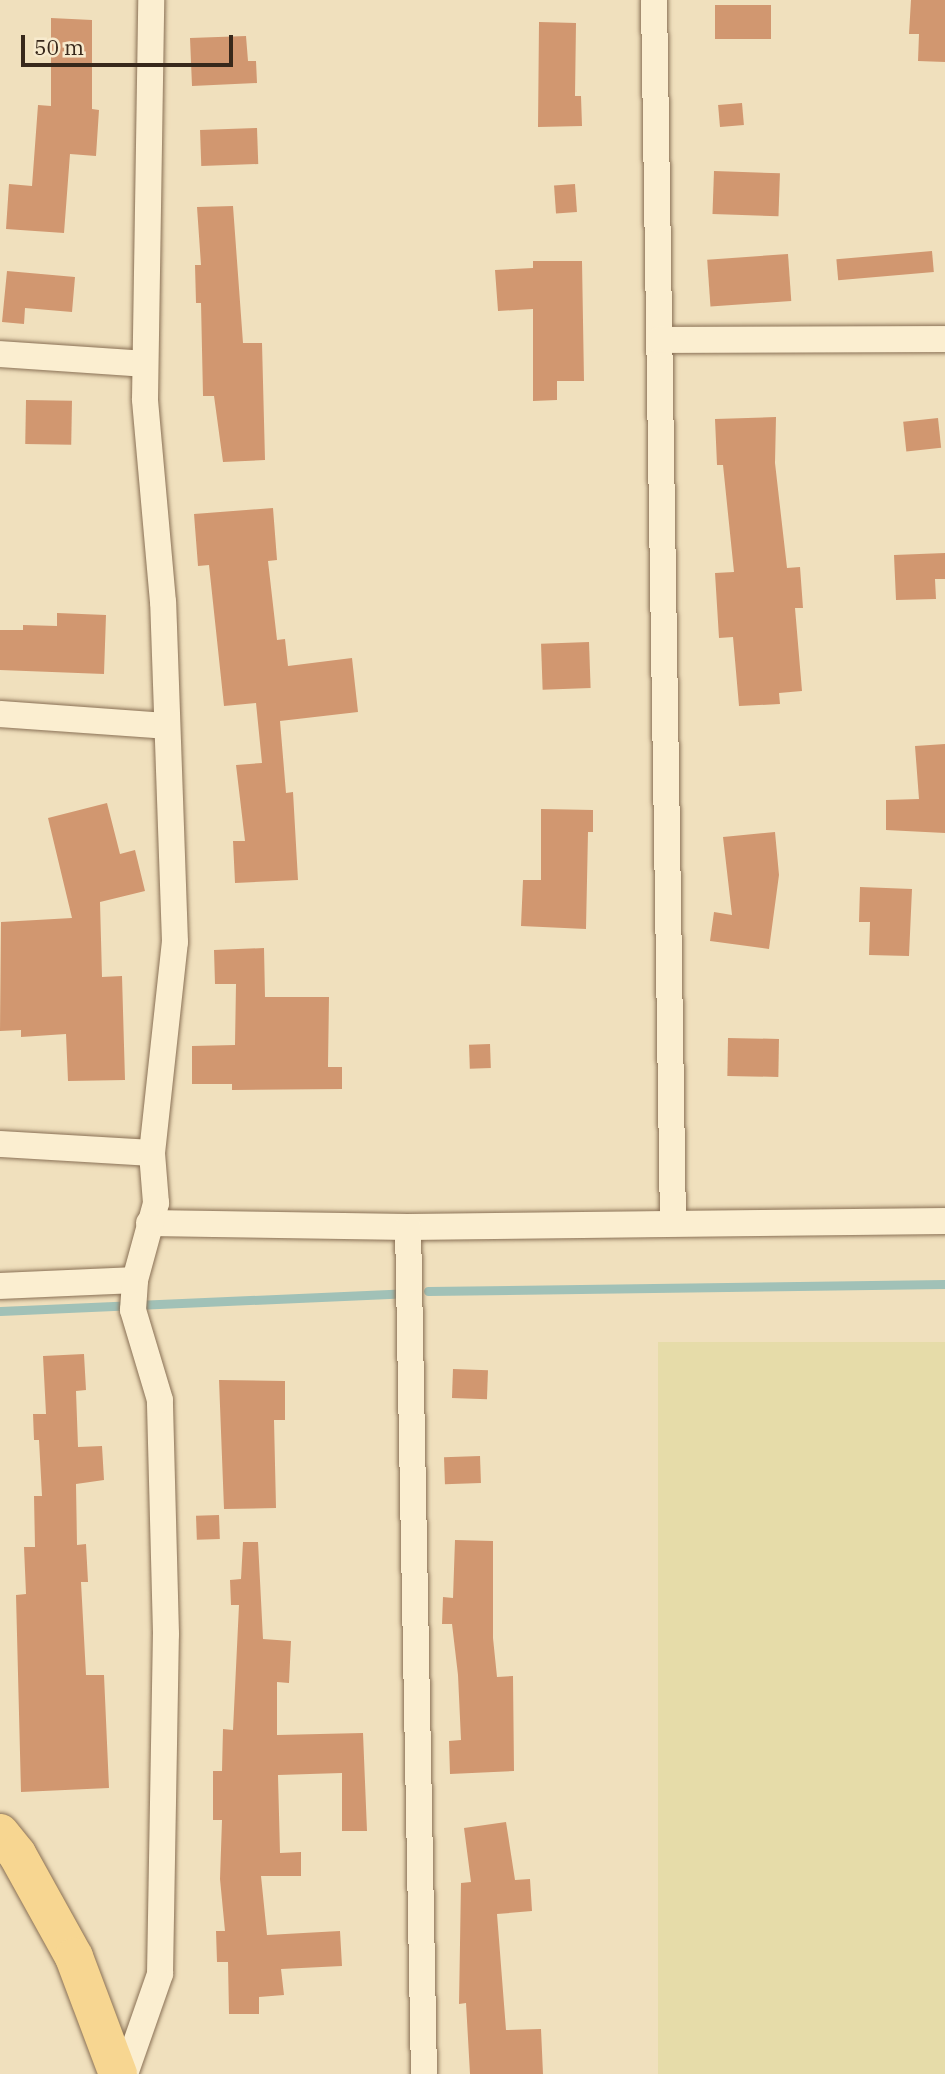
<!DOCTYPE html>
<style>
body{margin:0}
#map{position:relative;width:945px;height:2074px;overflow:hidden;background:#f0e0bd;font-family:"IBM Plex Serif",serif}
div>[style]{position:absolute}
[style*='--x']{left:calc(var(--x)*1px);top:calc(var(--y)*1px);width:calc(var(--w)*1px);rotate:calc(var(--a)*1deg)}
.farmland>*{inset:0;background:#e6dca9;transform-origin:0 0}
.stream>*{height:9px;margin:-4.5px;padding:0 4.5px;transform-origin:4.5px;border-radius:4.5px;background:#a1c1b7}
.building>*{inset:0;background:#d19770;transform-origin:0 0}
.roads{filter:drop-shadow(0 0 2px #897055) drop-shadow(0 0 2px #897055)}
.street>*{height:26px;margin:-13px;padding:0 13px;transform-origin:13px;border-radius:13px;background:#fbeed0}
.primary>*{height:38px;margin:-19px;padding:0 19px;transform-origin:19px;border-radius:19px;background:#f7d691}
span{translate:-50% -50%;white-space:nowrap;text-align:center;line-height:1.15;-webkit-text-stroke:5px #f7eacd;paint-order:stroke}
.scale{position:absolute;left:21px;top:35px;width:212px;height:32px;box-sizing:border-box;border:4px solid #37281b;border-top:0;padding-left:9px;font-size:21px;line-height:24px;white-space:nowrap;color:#37281b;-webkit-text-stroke:5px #f7eacd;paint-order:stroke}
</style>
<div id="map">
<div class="farmland">
<i style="left:945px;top:1342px;width:732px;height:287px;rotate:90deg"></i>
</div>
<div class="stream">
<i style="--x:428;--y:1291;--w:517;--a:-0.78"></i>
<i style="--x:0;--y:1311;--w:395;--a:-2.5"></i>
</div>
<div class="building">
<i style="clip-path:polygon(911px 0,945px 0,945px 62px,918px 61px,919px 34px,909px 34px)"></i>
<i style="left:715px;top:5px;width:56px;height:34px"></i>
<i style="clip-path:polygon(51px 18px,92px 20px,92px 109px,99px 110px,96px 156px,70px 154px,64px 233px,6px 229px,9px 184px,32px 186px,38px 105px,51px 106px)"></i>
<i style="clip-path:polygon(539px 22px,576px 23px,575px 96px,581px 96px,582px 126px,538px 127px)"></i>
<i style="clip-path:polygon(246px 36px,248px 61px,256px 61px,257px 83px,192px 86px,190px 38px)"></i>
<i style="left:742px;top:103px;width:22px;height:24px;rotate:85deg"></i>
<i style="left:257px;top:128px;width:36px;height:57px;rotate:88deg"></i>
<i style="left:714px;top:171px;width:66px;height:43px;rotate:2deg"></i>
<i style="left:575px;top:184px;width:28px;height:21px;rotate:86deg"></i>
<i style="clip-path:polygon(233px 206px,243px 343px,262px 343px,265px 460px,223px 462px,214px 396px,203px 396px,201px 303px,196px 303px,195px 265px,201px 265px,197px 207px)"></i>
<i style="left:932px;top:251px;width:21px;height:96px;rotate:85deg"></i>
<i style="left:788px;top:254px;width:47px;height:81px;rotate:86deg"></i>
<i style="clip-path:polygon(533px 261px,582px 261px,584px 381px,557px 381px,557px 400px,533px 401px,533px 309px,498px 311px,495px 270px,533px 268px)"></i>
<i style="clip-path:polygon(7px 271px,75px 277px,72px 312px,25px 308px,24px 324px,2px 322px)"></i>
<i style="left:26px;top:400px;width:46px;height:44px;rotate:1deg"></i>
<i style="clip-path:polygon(776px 417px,775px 463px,787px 568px,800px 567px,803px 608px,795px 608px,802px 691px,779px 693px,780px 704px,739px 706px,733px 637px,719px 638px,715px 573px,734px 572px,723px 465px,717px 465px,715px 419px)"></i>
<i style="left:938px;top:418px;width:30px;height:35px;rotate:84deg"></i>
<i style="clip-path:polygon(273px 508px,277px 560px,268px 561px,277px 640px,285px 639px,288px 666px,352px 658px,358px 712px,280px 721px,286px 793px,293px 792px,298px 880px,235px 883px,233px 841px,245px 841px,236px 765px,262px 763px,256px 703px,224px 706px,209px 565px,198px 566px,194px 514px)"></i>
<i style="clip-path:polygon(945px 553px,945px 579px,935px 579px,936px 599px,896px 600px,894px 555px)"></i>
<i style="clip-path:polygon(57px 613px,106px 615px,104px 674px,0 670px,0 630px,23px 630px,23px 625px,57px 626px)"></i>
<i style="left:589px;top:642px;width:46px;height:48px;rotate:88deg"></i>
<i style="clip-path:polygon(945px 744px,945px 833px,886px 830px,886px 800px,919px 799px,915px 746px)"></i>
<i style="clip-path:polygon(107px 803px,120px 854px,135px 850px,145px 891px,100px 902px,102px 977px,122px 976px,125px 1080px,68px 1081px,66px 1034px,21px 1037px,21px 1030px,0 1031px,1px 922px,72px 918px,48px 818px)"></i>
<i style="clip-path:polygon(541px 809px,593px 810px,593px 832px,588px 832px,586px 929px,521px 926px,523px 880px,541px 880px)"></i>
<i style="clip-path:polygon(775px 832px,779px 875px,769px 949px,710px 941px,714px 912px,732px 915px,723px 837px)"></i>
<i style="clip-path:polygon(860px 887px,912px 889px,909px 956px,869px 955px,870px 922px,859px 922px)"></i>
<i style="clip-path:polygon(264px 948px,265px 997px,329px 997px,328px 1067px,342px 1067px,342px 1089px,232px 1090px,232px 1084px,192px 1084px,192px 1046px,235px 1045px,236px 984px,215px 984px,214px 950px)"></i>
<i style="left:728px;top:1038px;width:51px;height:38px;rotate:1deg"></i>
<i style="left:490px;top:1044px;width:24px;height:21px;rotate:88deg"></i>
<i style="clip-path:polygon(84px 1354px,86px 1390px,76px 1391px,78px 1447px,102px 1446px,104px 1480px,76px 1484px,77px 1545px,86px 1544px,88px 1582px,81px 1582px,86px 1675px,104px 1675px,109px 1788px,21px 1792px,16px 1595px,26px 1594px,24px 1547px,35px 1547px,34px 1496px,42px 1496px,39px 1440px,34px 1440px,33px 1414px,46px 1414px,43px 1356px)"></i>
<i style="left:453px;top:1369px;width:35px;height:29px;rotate:2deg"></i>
<i style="clip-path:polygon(219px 1380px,285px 1381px,285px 1420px,274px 1420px,276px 1508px,224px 1509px)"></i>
<i style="left:480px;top:1456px;width:27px;height:36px;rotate:88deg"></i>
<i style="left:219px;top:1515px;width:24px;height:23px;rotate:88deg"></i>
<i style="clip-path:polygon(455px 1540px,493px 1541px,493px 1638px,497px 1677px,513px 1676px,514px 1771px,450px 1774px,449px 1741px,461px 1740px,458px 1675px,452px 1624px,442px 1624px,443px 1597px,453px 1598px)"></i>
<i style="clip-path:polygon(243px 1542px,258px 1542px,263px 1639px,291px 1641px,289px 1683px,277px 1682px,277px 1735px,363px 1733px,367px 1831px,342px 1831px,342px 1773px,278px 1775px,280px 1853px,301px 1852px,301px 1876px,261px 1876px,267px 1935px,340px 1931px,342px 1966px,281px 1969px,284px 1995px,259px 1997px,259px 2014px,229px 2014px,228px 1962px,217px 1962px,216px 1931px,225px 1931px,220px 1879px,222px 1820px,213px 1820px,213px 1771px,222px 1771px,223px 1729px,233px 1730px,239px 1605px,231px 1605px,230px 1580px,241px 1579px)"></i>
<i style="clip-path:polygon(506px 1822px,515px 1880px,530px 1879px,532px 1911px,497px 1914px,506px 2030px,541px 2029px,543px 2074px,470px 2074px,466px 2003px,459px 2004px,461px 1883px,471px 1882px,464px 1828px)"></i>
</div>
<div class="roads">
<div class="street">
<i style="--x:654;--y:0;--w:1222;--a:89.11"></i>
<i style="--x:659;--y:340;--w:286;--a:-0.2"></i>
<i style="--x:0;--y:354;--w:145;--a:3.9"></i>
<i style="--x:0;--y:714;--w:167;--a:4.1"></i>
<i style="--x:0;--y:1144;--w:152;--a:3.4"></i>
<i style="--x:149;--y:1223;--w:259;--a:0.9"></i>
<i style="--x:408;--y:1227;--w:537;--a:-0.64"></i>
<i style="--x:408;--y:1227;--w:847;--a:88.92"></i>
<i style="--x:0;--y:1286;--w:135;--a:-2.5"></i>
<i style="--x:125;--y:2074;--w:106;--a:-70.7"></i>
<i style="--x:160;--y:1974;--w:340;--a:-89"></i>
<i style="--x:166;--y:1634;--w:234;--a:-91.5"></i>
<i style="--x:160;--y:1400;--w:94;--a:-106.7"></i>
<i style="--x:133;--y:1310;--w:30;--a:-86"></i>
<i style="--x:135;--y:1280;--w:80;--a:-74.7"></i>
<i style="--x:156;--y:1203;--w:50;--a:-94.6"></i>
<i style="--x:152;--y:1153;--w:212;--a:-83.8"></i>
<i style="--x:175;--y:942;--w:340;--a:-92"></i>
<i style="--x:163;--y:602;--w:204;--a:-95.1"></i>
<i style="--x:145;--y:399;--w:399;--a:-89.1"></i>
</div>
<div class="primary">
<i style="--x:0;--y:1833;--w:27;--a:51"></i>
<i style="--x:17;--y:1854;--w:118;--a:61"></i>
<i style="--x:74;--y:1957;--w:125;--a:69.4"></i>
</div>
</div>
<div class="scale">50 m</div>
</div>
